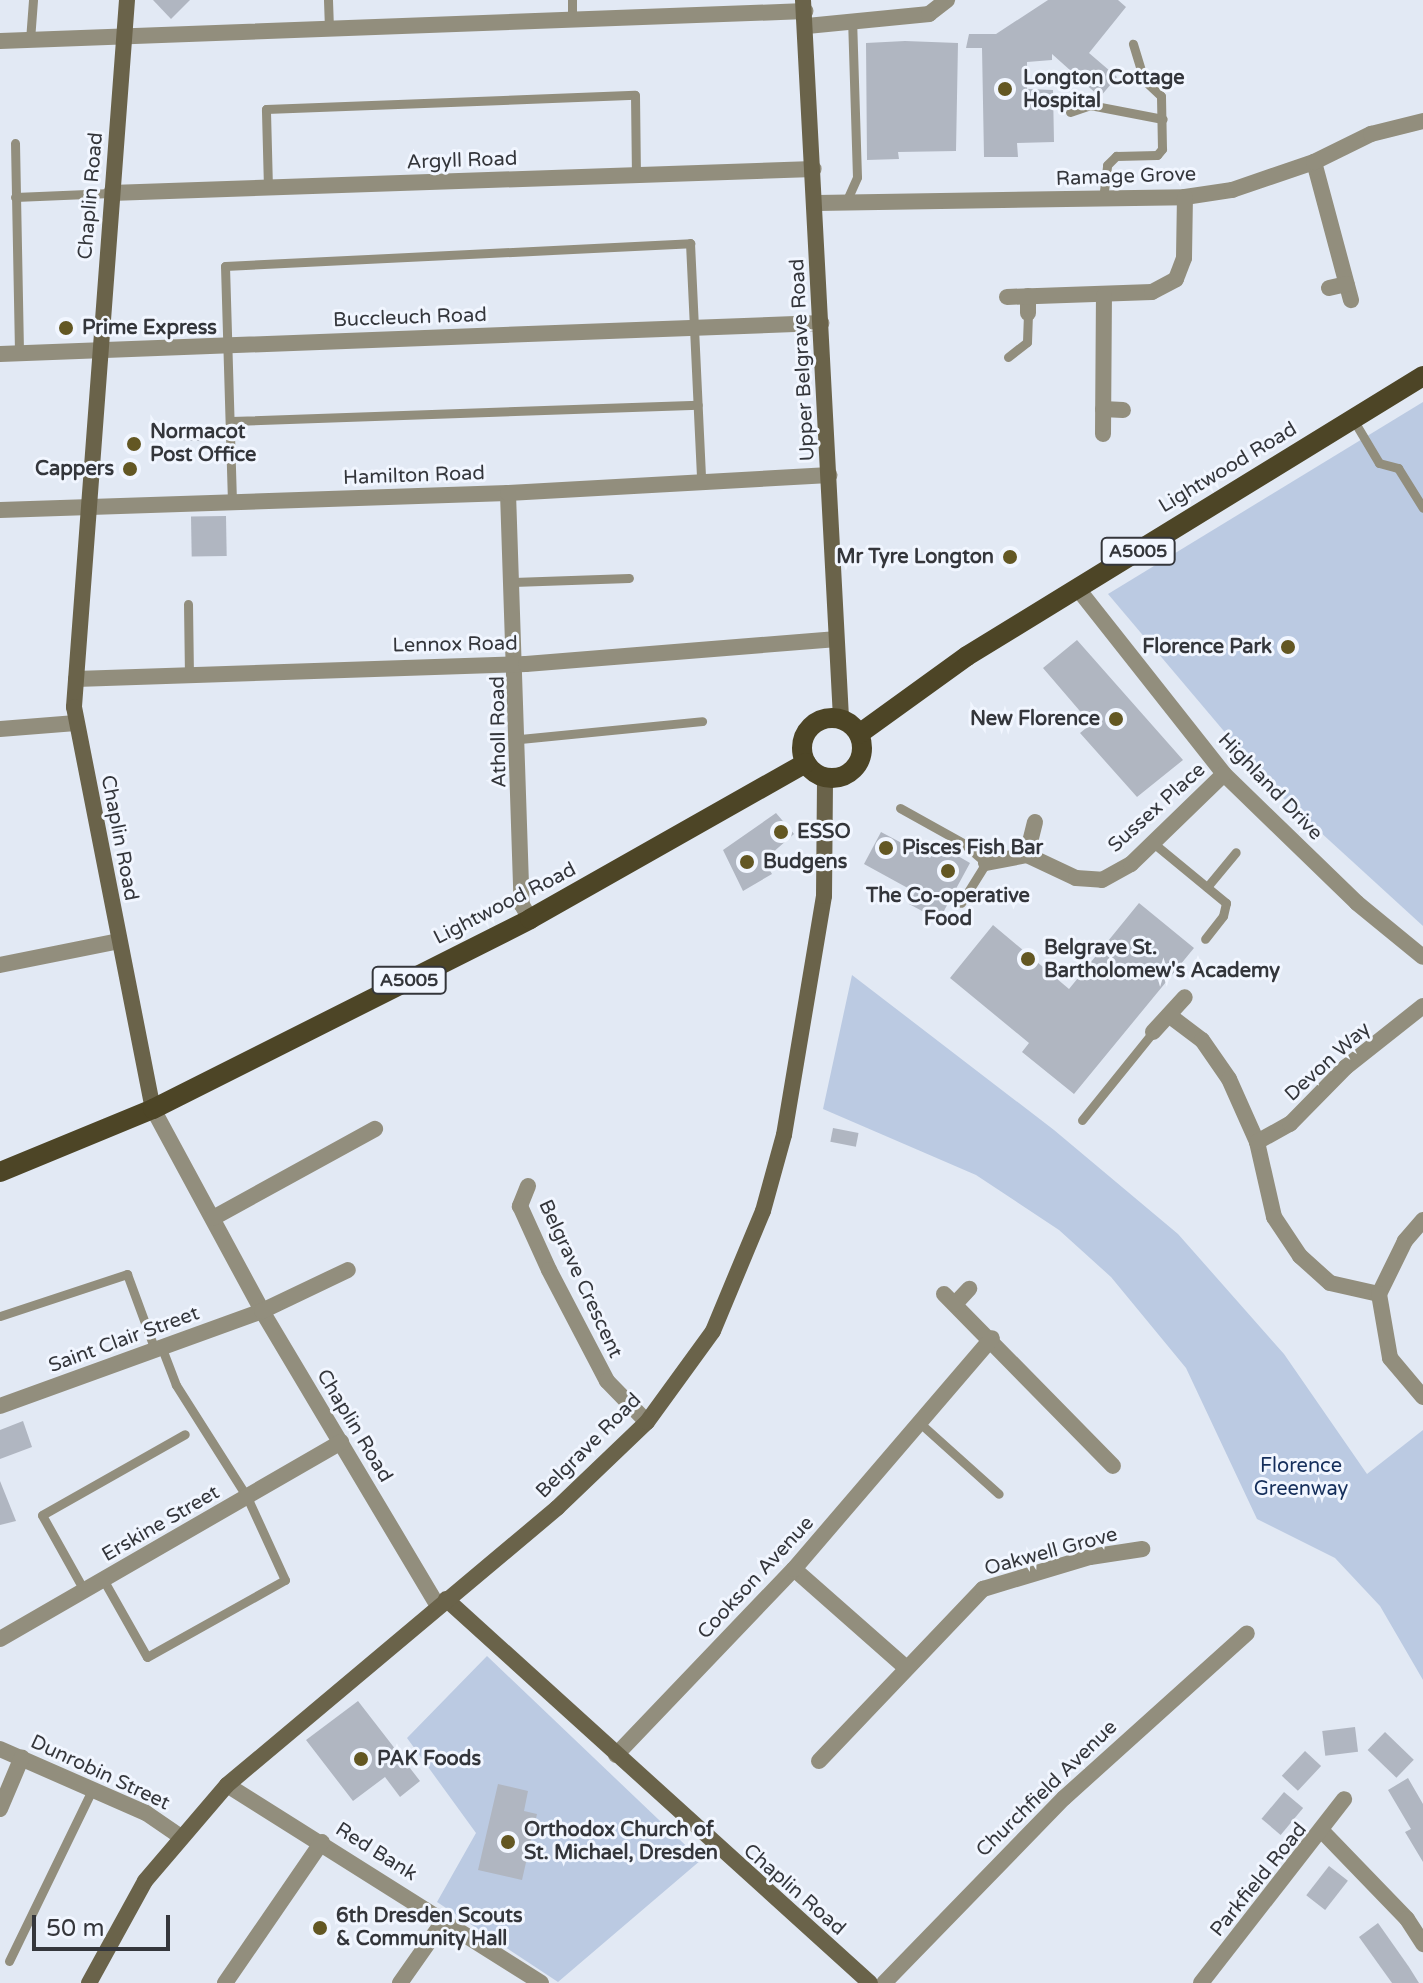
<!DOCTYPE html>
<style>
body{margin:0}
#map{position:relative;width:1423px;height:1983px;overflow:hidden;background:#e2e9f4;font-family:"Varela Round",sans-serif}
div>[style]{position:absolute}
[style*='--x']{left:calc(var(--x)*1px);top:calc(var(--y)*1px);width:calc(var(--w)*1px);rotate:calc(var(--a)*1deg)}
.green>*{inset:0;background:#bbcae2}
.building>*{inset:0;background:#b0b6c1;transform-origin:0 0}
.lane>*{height:9px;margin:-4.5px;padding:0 4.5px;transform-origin:4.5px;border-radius:4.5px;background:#928e7d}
.street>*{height:16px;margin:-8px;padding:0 8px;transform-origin:8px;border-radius:8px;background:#928e7d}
.secondary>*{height:16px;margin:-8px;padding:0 8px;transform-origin:8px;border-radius:8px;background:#6a634a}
.primary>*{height:20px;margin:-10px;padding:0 10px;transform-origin:10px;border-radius:10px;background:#4d4526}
.primary>.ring{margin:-10px;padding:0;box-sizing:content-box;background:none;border:20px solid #4d4526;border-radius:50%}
.dots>*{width:22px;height:22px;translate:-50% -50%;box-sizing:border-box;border:4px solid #f1f6ff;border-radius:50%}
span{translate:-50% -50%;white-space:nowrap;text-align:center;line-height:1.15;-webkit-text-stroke:6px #f1f6ff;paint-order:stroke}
.shield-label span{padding:2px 6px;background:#f1f6ff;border:2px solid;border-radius:6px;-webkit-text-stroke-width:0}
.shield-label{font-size:18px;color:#34363b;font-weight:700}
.poi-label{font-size:20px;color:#34363b;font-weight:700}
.left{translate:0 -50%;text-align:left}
.right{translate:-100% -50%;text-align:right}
.street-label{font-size:20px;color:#34363b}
.park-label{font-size:20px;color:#142e5b}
.scale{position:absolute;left:32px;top:1915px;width:138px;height:36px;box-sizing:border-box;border:4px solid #34363b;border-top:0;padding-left:10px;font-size:24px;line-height:28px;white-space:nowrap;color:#34363b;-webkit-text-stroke:6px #f1f6ff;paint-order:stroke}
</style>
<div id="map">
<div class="green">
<i style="clip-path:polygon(1423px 402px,1423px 926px,1272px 788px,1108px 594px)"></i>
<i style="clip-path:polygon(852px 975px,1054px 1130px,1178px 1234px,1284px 1354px,1367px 1474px,1423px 1430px,1423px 1680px,1380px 1606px,1335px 1558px,1257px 1519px,1186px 1368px,1111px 1277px,1059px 1230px,976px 1175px,823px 1109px)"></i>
<i style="clip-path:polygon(487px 1656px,701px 1860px,558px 1982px,437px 1902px,476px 1833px,407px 1738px)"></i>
</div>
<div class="building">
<i style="clip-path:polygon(153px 0,190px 0,171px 19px)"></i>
<i style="clip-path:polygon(1048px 0,1118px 0,1126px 7px,1089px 53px,1117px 77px,1100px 97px,1052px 54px,1052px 60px,1027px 62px,1027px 89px,1053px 90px,1054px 142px,1017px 143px,1018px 157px,984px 157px,982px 48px,966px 48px,969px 34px,996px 34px)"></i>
<i style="clip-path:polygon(905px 41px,958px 43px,956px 151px,898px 152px,899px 159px,867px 160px,866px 43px)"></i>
<i style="left:181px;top:424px;width:22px;height:16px;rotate:3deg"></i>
<i style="left:226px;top:516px;width:40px;height:35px;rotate:89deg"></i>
<i style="clip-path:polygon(1077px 640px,1183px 760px,1137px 797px,1080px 733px,1091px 724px,1043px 668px)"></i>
<i style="clip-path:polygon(776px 813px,794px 834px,764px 860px,772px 874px,743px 891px,723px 850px)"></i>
<i style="clip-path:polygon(881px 832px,930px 858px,939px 845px,970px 863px,939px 920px,909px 904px,915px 892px,864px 864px)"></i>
<i style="clip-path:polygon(1139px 903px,1194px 948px,1074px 1094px,1022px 1052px,1029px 1043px,950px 978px,993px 925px,1069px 989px)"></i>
<i style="left:833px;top:1128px;width:26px;height:14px;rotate:11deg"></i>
<i style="clip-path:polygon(23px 1421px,32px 1447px,0 1459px,0 1430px)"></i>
<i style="clip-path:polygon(0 1481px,16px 1521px,0 1525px)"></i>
<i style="clip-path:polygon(358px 1701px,420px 1781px,400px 1797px,385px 1777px,353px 1801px,306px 1740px)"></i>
<i style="left:1355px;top:1727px;width:25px;height:33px;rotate:83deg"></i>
<i style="left:1385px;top:1732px;width:40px;height:25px;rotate:44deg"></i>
<i style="left:1305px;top:1751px;width:22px;height:34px;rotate:43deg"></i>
<i style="clip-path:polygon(1408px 1778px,1423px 1804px,1423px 1862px,1405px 1832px,1411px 1829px,1388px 1790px)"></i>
<i style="clip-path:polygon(498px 1784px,528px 1791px,524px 1811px,537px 1814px,522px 1880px,478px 1870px)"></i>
<i style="left:1284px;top:1792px;width:25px;height:35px;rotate:40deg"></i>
<i style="left:1329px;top:1866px;width:24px;height:37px;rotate:38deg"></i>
<i style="clip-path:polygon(1378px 1923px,1409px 1967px,1419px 1983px,1392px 1983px,1359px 1937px)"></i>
</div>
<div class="lane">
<i style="--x:328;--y:0;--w:28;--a:88"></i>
<i style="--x:572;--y:0;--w:17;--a:90"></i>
<i style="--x:30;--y:40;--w:40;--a:-85.7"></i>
<i style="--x:1070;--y:112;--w:21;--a:-19"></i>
<i style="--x:1090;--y:105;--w:74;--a:10.9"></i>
<i style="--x:15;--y:143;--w:210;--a:88.9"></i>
<i style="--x:268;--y:188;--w:79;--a:-91.5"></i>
<i style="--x:266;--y:109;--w:369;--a:-2.2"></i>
<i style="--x:635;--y:95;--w:80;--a:89.3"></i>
<i style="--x:15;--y:197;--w:96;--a:-2.4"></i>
<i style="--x:1103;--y:199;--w:34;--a:-83"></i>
<i style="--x:1107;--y:165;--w:13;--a:-45"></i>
<i style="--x:1116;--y:156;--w:41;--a:-1.4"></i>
<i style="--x:1157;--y:155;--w:8;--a:-50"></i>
<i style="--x:1162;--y:149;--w:53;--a:-91.1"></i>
<i style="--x:1161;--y:96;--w:23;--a:-137"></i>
<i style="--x:1144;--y:80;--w:38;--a:-107"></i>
<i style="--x:846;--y:202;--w:27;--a:-66"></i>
<i style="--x:857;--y:177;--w:155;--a:-91.8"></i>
<i style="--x:1008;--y:357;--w:24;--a:-38"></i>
<i style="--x:1027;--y:342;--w:29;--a:-88"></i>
<i style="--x:231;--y:421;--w:467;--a:-2"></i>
<i style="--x:1354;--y:421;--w:49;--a:59.2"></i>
<i style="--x:1379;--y:463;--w:20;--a:15"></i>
<i style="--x:1398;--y:468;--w:47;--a:58"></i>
<i style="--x:232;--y:502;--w:236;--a:-91.7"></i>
<i style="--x:225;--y:266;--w:466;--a:-2.8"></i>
<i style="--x:690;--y:243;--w:235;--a:87.3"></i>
<i style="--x:513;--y:582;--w:116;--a:-2"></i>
<i style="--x:188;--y:604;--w:68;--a:89.2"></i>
<i style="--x:520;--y:739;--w:183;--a:-5.6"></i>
<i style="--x:900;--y:808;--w:72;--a:29.1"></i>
<i style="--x:963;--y:843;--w:30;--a:41"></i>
<i style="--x:986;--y:863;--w:47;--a:122"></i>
<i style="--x:1152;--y:842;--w:96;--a:39.5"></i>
<i style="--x:1226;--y:903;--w:13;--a:103"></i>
<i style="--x:1223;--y:916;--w:29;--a:128"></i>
<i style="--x:1207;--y:887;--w:45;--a:-50.4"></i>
<i style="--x:1082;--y:1120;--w:113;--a:-51.1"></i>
<i style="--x:0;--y:1316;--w:134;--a:-18.3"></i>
<i style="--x:127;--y:1274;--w:81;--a:69.8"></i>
<i style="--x:922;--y:1425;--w:103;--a:41.9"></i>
<i style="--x:104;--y:1581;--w:87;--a:60.5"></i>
<i style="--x:147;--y:1657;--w:158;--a:-29.2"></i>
<i style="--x:285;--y:1580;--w:91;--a:-114.6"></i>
<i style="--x:247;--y:1497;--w:133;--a:-122.4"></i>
<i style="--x:176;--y:1385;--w:39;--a:-111"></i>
<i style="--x:85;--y:1592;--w:88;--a:-119.2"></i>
<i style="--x:42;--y:1515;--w:164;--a:-29.5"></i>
<i style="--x:9;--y:1961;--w:192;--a:-64.1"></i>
</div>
<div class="street">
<i style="--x:807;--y:26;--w:123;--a:-5.6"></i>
<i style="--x:929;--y:14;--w:23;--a:-38"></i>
<i style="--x:0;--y:41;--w:806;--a:-2.13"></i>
<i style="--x:1314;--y:162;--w:143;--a:75"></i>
<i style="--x:111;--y:193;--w:703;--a:-1.96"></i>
<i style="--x:817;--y:203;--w:368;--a:-0.9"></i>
<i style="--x:1185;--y:197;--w:48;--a:-8.5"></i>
<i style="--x:1232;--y:190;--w:87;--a:-18.9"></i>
<i style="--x:1314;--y:162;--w:64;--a:-26.2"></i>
<i style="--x:1371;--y:134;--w:54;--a:-14"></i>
<i style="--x:1329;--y:288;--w:18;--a:-13"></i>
<i style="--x:1028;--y:296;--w:17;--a:90"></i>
<i style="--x:1007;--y:297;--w:145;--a:-2"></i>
<i style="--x:1152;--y:292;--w:27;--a:-28"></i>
<i style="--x:1176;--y:279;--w:22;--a:-69"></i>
<i style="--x:1184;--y:258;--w:61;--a:-89.1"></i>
<i style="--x:0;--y:354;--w:822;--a:-2.16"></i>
<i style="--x:1103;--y:409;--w:20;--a:3"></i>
<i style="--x:1103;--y:434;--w:138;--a:-89.6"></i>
<i style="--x:508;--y:493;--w:412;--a:88.1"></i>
<i style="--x:522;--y:905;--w:16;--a:60"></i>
<i style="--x:0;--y:510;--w:508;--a:-1.92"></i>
<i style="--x:508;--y:493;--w:322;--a:-3.2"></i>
<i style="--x:1078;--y:589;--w:236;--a:51.7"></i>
<i style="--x:1224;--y:774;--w:185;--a:44.1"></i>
<i style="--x:1357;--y:903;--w:85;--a:39.3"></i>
<i style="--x:76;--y:679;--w:450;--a:-1.9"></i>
<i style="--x:526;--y:664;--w:309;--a:-4.6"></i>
<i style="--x:0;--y:729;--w:76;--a:-4.5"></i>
<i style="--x:1035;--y:822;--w:34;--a:104"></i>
<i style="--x:1027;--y:855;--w:54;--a:25.1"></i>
<i style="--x:1076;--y:878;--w:26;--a:4"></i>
<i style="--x:1102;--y:880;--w:33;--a:-29"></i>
<i style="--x:1131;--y:864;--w:129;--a:-44.1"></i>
<i style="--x:986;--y:863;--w:42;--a:-11"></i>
<i style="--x:0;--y:965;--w:121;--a:-11.4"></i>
<i style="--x:1170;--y:1016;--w:40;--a:37"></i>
<i style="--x:1202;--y:1040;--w:47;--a:55.3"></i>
<i style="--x:1229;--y:1079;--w:69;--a:66"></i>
<i style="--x:1257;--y:1142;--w:77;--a:77.2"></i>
<i style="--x:1274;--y:1217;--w:47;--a:56.3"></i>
<i style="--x:1300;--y:1256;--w:40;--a:42"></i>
<i style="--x:1330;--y:1283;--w:50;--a:12.7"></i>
<i style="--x:1153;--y:1032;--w:47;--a:-47.6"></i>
<i style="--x:153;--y:1109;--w:230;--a:61.6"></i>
<i style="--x:262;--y:1311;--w:344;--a:59.2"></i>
<i style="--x:1257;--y:1142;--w:38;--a:-29"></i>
<i style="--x:1290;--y:1124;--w:80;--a:-45.5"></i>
<i style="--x:1346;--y:1067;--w:98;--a:-38.4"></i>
<i style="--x:528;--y:1186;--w:22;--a:112"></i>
<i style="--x:520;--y:1206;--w:70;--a:65.6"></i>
<i style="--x:549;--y:1270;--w:125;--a:62.4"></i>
<i style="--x:607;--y:1381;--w:57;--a:45.7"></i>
<i style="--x:213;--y:1218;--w:185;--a:-28.8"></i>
<i style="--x:1423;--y:1220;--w:28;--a:131"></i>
<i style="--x:1405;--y:1241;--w:59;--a:116.1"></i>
<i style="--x:1379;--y:1294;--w:65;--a:80.2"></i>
<i style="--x:1390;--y:1358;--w:51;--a:49.8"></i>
<i style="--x:944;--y:1294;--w:241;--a:45.5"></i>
<i style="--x:955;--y:1304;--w:21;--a:-47"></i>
<i style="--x:0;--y:1406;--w:279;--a:-19.9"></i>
<i style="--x:262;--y:1311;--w:95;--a:-25.5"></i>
<i style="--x:794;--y:1569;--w:148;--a:41.4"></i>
<i style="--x:0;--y:1639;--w:394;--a:-30"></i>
<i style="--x:0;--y:1749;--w:159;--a:23.7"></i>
<i style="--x:146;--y:1813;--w:42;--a:34.4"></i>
<i style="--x:616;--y:1755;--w:257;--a:-46.3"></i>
<i style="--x:794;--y:1569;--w:304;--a:-49.4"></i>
<i style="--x:819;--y:1761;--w:238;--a:-46.4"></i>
<i style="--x:983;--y:1589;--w:112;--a:-16.7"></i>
<i style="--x:1090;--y:1557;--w:53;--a:-8.7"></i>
<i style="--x:227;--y:1785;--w:371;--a:32.2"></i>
<i style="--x:0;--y:1809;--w:56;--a:-67.1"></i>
<i style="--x:1323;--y:1832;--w:121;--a:46"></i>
<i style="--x:1407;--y:1919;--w:30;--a:57"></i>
<i style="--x:225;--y:1983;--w:171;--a:-55.5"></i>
<i style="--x:400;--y:1983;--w:78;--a:-54.9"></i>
<i style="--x:884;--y:1983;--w:258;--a:-45.8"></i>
<i style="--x:1064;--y:1798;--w:246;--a:-42"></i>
<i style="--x:1201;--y:1983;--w:233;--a:-52.1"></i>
</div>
<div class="secondary">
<i style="--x:127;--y:0;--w:709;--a:94.29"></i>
<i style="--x:74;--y:707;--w:410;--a:78.9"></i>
<i style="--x:803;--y:0;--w:720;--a:86.97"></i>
<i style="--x:446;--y:1599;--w:572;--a:42.17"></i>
<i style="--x:89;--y:1983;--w:116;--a:-61.2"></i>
<i style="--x:145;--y:1881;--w:126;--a:-49.5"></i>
<i style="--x:227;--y:1785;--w:431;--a:-40"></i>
<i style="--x:557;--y:1508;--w:124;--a:-43.7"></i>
<i style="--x:647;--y:1422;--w:112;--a:-54"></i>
<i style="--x:713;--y:1331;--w:130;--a:-67.4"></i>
<i style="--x:763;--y:1211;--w:79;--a:-74.6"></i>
<i style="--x:784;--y:1135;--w:242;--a:-80.5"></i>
<i style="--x:824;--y:896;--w:118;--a:-89.5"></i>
</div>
<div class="primary">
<i class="ring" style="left:802px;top:718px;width:40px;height:40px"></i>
<i style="--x:859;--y:734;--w:133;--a:-35.8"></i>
<i style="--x:967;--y:656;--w:535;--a:-31.55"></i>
<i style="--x:0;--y:1172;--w:165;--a:-22.4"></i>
<i style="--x:153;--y:1109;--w:422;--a:-26.7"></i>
<i style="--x:530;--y:919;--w:317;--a:-29.5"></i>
</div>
<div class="dots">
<i style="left:1005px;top:89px;background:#635723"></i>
<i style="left:66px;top:328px;background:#635723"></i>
<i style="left:134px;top:444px;background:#635723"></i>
<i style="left:130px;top:469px;background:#635723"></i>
<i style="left:1010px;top:557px;background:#635723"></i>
<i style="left:1288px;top:647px;background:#635723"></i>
<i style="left:1116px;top:719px;background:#635723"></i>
<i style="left:781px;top:832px;background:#635723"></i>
<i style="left:886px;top:848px;background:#635723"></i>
<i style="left:747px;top:862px;background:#635723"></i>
<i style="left:948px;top:871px;background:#635723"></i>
<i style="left:1028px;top:959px;background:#635723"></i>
<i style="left:361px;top:1759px;background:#635723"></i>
<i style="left:508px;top:1842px;background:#635723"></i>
<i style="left:320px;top:1928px;background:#635723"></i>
</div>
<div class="shield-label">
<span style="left:1138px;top:551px">A5005</span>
<span style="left:409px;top:980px">A5005</span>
</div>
<div class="poi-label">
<span class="left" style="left:1023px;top:90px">Longton Cottage<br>Hospital</span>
<span class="left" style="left:82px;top:328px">Prime Express</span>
<span class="left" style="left:150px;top:444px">Normacot<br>Post Office</span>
<span class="right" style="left:114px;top:469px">Cappers</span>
<span class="right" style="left:994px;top:557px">Mr Tyre Longton</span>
<span class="right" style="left:1272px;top:647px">Florence Park</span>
<span class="right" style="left:1100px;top:719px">New Florence</span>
<span class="left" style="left:797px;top:832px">ESSO</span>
<span class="left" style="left:902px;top:848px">Pisces Fish Bar</span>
<span class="left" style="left:763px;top:862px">Budgens</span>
<span style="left:948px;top:908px">The Co-operative<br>Food</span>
<span class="left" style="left:1044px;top:960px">Belgrave St.<br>Bartholomew's Academy</span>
<span class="left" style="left:377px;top:1759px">PAK Foods</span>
<span class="left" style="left:524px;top:1842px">Orthodox Church of<br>St. Michael, Dresden</span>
<span class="left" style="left:336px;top:1928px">6th Dresden Scouts<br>&amp; Community Hall</span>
</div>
<div class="street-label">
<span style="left:462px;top:161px;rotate:-2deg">Argyll Road</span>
<span style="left:1126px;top:177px;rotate:-2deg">Ramage Grove</span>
<span style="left:91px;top:196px;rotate:-85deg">Chaplin Road</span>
<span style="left:410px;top:318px;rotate:-2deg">Buccleuch Road</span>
<span style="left:803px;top:360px;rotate:-93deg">Upper Belgrave Road</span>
<span style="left:1228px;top:468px;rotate:-31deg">Lightwood Road</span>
<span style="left:414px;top:476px;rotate:-2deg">Hamilton Road</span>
<span style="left:455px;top:645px;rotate:-1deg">Lennox Road</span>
<span style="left:499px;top:732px;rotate:-91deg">Atholl Road</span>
<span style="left:1270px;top:787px;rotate:46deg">Highland Drive</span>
<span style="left:1157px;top:808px;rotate:-42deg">Sussex Place</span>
<span style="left:119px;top:838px;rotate:79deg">Chaplin Road</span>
<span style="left:505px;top:904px;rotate:-27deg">Lightwood Road</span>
<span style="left:1328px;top:1062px;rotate:-42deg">Devon Way</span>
<span style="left:580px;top:1279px;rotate:65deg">Belgrave Crescent</span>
<span style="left:124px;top:1340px;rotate:-20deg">Saint Clair Street</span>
<span style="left:354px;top:1426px;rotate:59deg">Chaplin Road</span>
<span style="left:589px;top:1446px;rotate:-45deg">Belgrave Road</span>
<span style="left:161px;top:1524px;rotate:-30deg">Erskine Street</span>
<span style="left:1051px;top:1552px;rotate:-15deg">Oakwell Grove</span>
<span style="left:756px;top:1578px;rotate:-47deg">Cookson Avenue</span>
<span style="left:100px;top:1773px;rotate:25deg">Dunrobin Street</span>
<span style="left:1047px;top:1789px;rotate:-44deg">Churchfield Avenue</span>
<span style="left:376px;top:1852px;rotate:32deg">Red Bank</span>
<span style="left:1259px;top:1880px;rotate:-51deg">Parkfield Road</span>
<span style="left:794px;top:1890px;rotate:41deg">Chaplin Road</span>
</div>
<div class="park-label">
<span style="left:1301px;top:1478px">Florence<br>Greenway</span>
</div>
<div class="scale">50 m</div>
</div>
